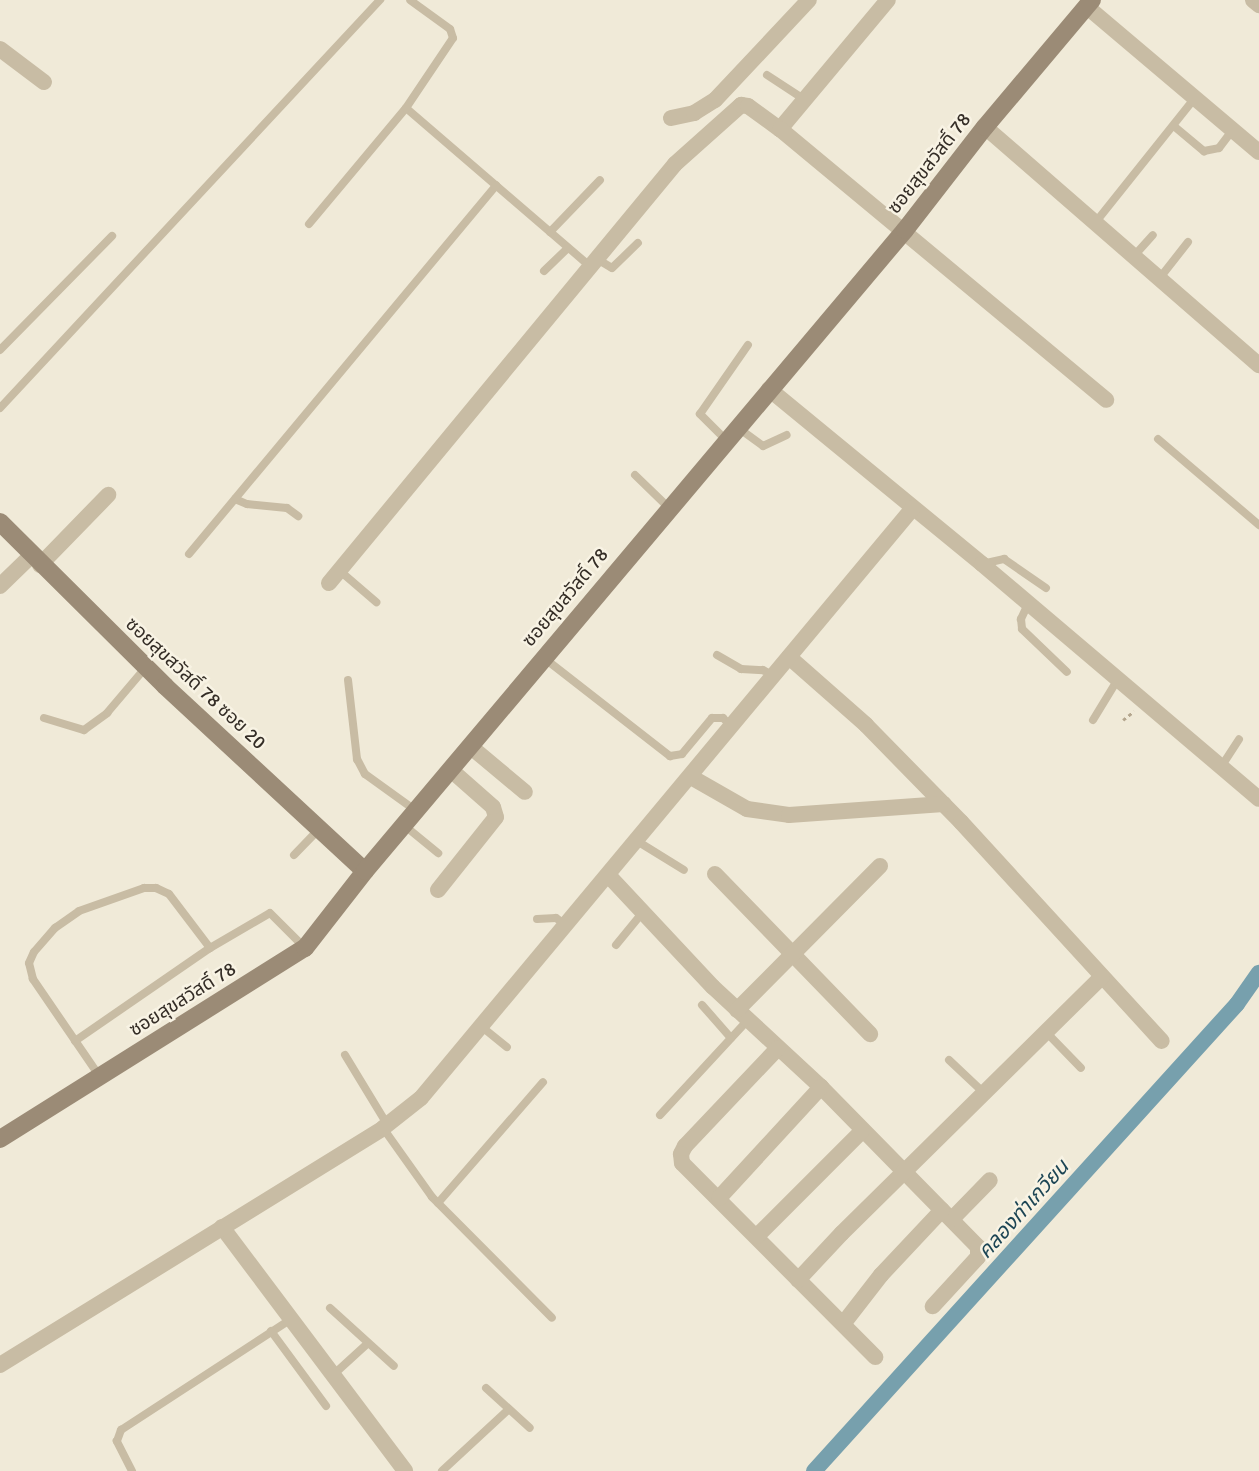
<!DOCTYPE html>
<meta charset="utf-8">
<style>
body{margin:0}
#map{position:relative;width:1259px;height:1471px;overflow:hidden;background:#f0ead8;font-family:Signika,"Noto Sans Thai",sans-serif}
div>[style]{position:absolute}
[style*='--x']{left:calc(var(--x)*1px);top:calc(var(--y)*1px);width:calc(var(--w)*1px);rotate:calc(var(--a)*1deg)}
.canal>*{height:16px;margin:-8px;padding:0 8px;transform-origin:8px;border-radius:8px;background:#77a0ad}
.path>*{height:2.5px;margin-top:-1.25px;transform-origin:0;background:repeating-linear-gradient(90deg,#b4a68e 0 3.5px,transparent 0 7px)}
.lane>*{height:8px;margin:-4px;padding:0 4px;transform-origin:4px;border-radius:4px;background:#c8bca4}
.street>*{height:16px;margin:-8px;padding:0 8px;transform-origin:8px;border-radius:8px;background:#c8bca4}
.secondary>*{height:18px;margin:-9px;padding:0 9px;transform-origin:9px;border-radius:9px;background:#9b8b76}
span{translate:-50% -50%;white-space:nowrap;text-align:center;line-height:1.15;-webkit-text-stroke:5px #f8f3e4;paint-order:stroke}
.street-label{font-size:19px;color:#342d26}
.water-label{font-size:21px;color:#1c4554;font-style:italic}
</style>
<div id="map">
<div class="canal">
<i style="--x:814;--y:1471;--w:630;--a:-47.83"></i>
<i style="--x:1237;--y:1004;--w:38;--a:-55"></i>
</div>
<div class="path">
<i style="--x:1123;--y:720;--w:14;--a:-39"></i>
</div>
<div class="lane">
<i style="--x:767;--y:75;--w:45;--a:33.3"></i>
<i style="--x:406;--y:108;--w:244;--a:40.7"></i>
<i style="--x:1175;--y:127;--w:38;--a:40"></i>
<i style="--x:1204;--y:151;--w:15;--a:-11"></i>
<i style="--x:1219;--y:148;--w:21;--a:-53"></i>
<i style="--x:1095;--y:223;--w:159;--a:-51.4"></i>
<i style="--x:309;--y:224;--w:151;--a:-50.1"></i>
<i style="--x:406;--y:108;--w:84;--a:-56.1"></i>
<i style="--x:453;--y:38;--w:9;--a:-108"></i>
<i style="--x:450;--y:29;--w:49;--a:-144.1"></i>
<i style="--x:550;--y:232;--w:72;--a:-46.1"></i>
<i style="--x:1134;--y:256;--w:28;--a:-48"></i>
<i style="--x:597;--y:259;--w:17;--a:31"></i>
<i style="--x:612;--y:268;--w:36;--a:-44"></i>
<i style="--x:544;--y:271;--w:33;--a:-44"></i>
<i style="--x:1159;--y:279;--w:47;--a:-51.9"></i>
<i style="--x:0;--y:350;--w:160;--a:-45.5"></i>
<i style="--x:0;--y:408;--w:558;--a:-47.04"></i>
<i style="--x:737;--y:427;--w:32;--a:36"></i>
<i style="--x:763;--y:446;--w:26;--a:-25"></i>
<i style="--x:1158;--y:439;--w:133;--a:40.4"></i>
<i style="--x:726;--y:440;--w:37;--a:-135"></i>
<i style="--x:700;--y:414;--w:84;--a:-55.2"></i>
<i style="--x:635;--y:475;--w:47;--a:44.1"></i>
<i style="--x:235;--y:499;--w:13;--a:23"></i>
<i style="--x:247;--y:504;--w:40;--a:5.7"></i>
<i style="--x:287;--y:508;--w:14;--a:36"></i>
<i style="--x:189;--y:554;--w:480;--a:-50.2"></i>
<i style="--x:982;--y:564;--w:23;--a:-13"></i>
<i style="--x:1004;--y:559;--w:51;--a:34.6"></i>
<i style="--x:340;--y:571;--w:48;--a:40.7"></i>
<i style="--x:1028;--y:604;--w:17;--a:115"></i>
<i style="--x:1021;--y:619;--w:10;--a:84"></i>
<i style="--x:1022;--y:629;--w:62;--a:43.7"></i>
<i style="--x:717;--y:655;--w:28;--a:30"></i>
<i style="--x:741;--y:669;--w:22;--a:3"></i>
<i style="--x:763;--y:670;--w:13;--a:29"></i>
<i style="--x:544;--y:658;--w:160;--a:37.9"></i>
<i style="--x:670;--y:756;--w:12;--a:-9"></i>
<i style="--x:682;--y:754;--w:47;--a:-50.2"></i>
<i style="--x:712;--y:718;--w:11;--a:0"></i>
<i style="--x:723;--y:718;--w:11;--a:45"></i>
<i style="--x:348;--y:680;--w:80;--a:83.5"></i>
<i style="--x:357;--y:759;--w:17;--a:62"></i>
<i style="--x:365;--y:774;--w:62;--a:35.8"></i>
<i style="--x:44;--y:718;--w:42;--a:16.7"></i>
<i style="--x:84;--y:730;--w:29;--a:-36"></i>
<i style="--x:107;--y:713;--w:60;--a:-49.7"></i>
<i style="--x:1093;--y:720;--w:48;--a:-58.6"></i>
<i style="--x:1221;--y:767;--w:33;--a:-57"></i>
<i style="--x:405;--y:826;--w:43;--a:39.3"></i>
<i style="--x:637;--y:841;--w:55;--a:31.7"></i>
<i style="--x:294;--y:855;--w:36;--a:-46"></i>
<i style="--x:537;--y:919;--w:19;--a:-3"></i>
<i style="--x:556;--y:918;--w:12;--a:35"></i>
<i style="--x:616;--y:945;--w:43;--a:-50.7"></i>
<i style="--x:702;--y:1005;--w:44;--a:48.7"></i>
<i style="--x:482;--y:1027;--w:32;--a:39"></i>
<i style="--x:1046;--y:1032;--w:50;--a:45.8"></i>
<i style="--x:75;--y:1041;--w:164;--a:-34.6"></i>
<i style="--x:210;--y:948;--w:69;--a:-30.3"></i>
<i style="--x:270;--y:913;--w:49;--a:45"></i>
<i style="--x:345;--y:1055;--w:81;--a:58.7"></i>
<i style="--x:949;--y:1060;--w:48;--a:43.3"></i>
<i style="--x:100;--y:1077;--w:119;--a:-124.4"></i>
<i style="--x:33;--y:979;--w:16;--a:-104"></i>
<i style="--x:29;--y:963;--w:12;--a:-66"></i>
<i style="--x:34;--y:952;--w:32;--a:-49"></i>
<i style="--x:55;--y:928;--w:29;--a:-35"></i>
<i style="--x:79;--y:911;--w:69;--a:-19.5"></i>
<i style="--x:144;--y:888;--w:12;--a:0"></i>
<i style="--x:156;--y:888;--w:14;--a:25"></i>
<i style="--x:169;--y:894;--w:68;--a:52.8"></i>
<i style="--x:660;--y:1115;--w:128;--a:-47.2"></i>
<i style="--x:383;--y:1128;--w:85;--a:54.6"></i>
<i style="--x:432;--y:1197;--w:170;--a:45.2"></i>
<i style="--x:438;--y:1203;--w:160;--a:-49"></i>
<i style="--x:330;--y:1308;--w:86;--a:42.2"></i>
<i style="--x:271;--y:1331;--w:93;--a:53.7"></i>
<i style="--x:333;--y:1375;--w:46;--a:-42.4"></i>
<i style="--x:486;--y:1388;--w:59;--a:42.3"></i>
<i style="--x:132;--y:1471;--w:34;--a:-117"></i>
<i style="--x:117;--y:1441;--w:12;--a:-70"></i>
<i style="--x:121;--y:1430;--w:203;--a:-33.1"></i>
<i style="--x:442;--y:1471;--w:91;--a:-42.8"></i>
</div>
<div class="street">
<i style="--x:1253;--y:0;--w:8;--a:40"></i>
<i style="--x:1086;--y:6;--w:226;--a:40.2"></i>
<i style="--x:0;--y:49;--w:55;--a:36.9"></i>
<i style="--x:671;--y:118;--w:24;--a:-12"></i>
<i style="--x:694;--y:113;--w:25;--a:-32"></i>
<i style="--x:715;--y:100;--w:137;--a:-46.8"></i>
<i style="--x:985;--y:127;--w:363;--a:41"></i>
<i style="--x:780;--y:129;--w:168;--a:-50.1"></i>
<i style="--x:769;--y:389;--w:276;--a:39.4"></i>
<i style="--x:982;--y:564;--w:363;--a:40.3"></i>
<i style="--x:40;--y:565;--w:98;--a:-45.8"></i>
<i style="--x:329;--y:583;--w:543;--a:-50.45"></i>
<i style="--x:675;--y:164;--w:89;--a:-41.8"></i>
<i style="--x:741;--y:105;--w:7;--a:8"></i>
<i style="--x:748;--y:106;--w:39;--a:36"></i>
<i style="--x:780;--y:129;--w:424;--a:39.7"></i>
<i style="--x:0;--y:586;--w:43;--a:-44.1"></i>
<i style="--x:789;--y:657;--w:103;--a:41.4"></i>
<i style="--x:866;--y:725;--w:136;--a:45.6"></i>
<i style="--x:961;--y:822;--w:297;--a:47.5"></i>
<i style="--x:471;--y:747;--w:70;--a:39.8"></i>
<i style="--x:691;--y:777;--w:64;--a:29.7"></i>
<i style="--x:747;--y:809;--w:42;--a:8.1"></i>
<i style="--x:789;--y:815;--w:155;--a:-4.1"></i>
<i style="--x:715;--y:874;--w:223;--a:45.9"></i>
<i style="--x:609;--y:876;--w:152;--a:46.9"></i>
<i style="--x:713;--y:987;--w:147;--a:42.8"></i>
<i style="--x:821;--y:1087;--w:224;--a:45.5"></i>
<i style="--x:978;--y:1247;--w:10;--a:90"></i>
<i style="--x:978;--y:1257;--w:67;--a:132.6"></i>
<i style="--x:438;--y:890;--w:93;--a:-51.5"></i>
<i style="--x:496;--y:817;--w:10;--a:-107"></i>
<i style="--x:493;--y:807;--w:56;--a:-138.6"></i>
<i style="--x:737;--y:1010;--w:203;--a:-45.2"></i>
<i style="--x:778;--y:1048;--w:135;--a:133.5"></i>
<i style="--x:685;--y:1146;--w:9;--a:117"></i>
<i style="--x:681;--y:1154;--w:9;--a:84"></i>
<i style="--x:682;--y:1163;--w:274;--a:45.1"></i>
<i style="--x:719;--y:1198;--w:151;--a:-47.4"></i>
<i style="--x:952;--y:1219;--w:54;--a:-45.7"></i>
<i style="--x:222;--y:1227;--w:305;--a:53.1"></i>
<i style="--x:757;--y:1236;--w:148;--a:-45"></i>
<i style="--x:798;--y:1280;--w:64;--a:-46.9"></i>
<i style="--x:842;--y:1233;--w:365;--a:-44.6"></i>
<i style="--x:843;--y:1324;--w:62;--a:-52.2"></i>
<i style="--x:881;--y:1275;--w:89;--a:-46.8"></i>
<i style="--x:0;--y:1365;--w:450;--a:-31.7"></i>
<i style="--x:383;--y:1128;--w:48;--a:-38.3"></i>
<i style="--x:421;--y:1098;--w:768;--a:-50.18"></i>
</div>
<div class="secondary">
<i style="--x:0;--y:522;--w:233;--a:44.8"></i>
<i style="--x:165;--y:686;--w:272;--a:42.8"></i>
<i style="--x:0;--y:1139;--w:360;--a:-32.1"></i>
<i style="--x:305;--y:948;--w:98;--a:-52.1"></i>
<i style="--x:365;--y:871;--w:838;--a:-49.89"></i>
<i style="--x:905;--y:230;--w:130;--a:-52.2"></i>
<i style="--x:985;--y:127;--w:166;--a:-49.9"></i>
</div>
<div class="street-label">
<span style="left:930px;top:164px;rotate:-52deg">ซอยสุขสวัสดิ์ 78</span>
<span style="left:566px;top:598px;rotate:-50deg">ซอยสุขสวัสดิ์ 78</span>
<span style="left:195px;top:684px;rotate:43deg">ซอยสุขสวัสดิ์ 78 ซอย 20</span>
<span style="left:183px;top:1000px;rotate:-32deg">ซอยสุขสวัสดิ์ 78</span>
</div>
<div class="water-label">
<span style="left:1023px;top:1209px;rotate:-48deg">คลองท่าเกวียน</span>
</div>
</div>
